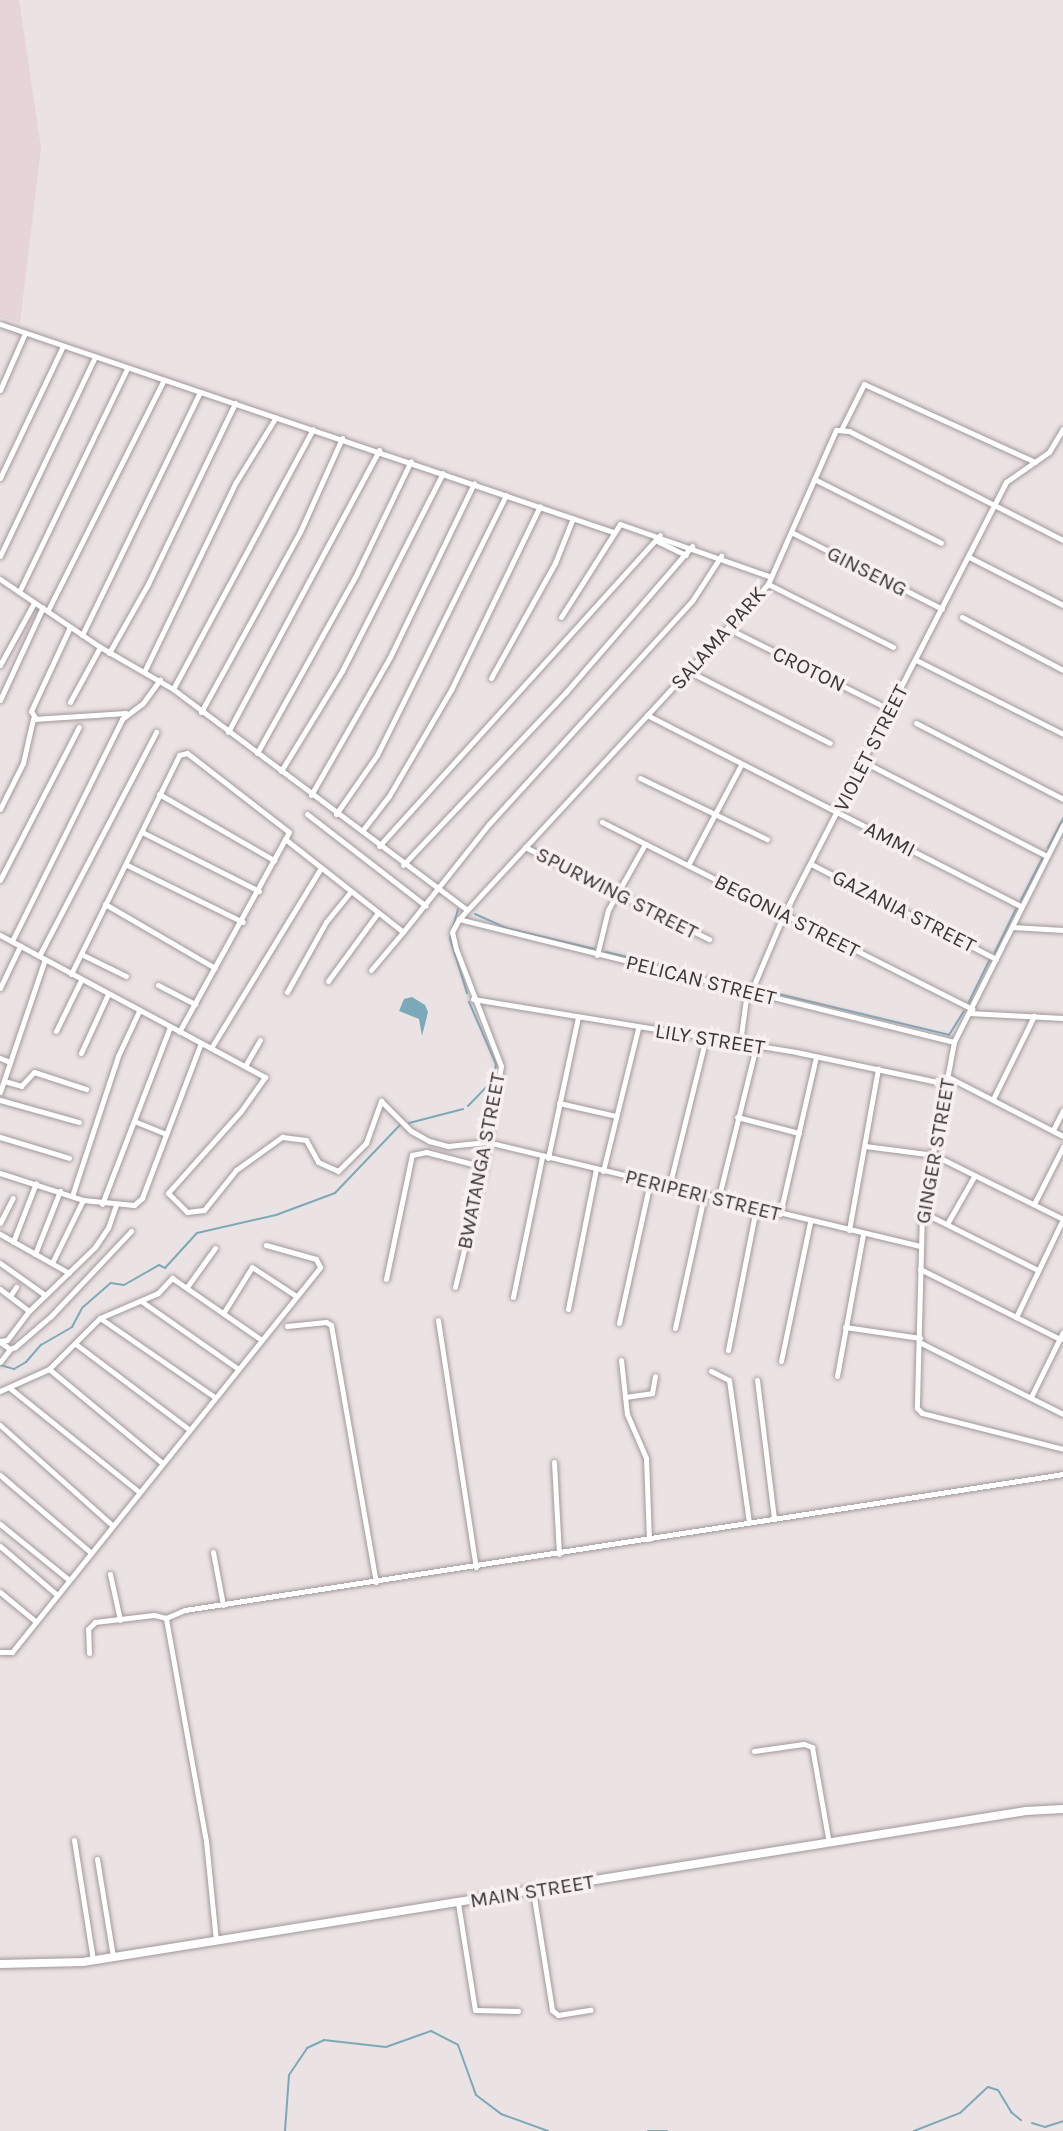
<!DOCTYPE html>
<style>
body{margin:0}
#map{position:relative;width:1063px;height:2131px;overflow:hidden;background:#ebe2e3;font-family:Karla,sans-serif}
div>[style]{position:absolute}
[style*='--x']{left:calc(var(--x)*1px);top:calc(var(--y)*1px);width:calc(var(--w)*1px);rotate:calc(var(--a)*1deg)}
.built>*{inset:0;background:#e6d4d7}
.water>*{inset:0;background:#7ca9b9}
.stream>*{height:2px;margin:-1px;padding:0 1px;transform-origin:1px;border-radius:1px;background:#7ca9b9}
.roads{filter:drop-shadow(0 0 2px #a1989a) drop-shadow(0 0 2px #a1989a)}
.minor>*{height:5px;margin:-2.5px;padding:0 2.5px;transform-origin:2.5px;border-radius:2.5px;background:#fff}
.secondary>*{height:8px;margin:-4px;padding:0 4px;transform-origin:4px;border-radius:4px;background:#fff}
span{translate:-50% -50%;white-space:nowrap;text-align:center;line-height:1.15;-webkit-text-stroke:7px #f8eff1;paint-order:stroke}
.street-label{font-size:21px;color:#3a3737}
</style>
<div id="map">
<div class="built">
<i style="clip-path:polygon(0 0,19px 0,41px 148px,20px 323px,0 317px)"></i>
</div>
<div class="water">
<i style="clip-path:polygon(412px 997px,425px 1005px,428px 1012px,422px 1036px,419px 1019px,399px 1011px,404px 999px)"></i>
</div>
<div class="stream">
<i style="--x:1048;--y:848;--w:34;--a:-63"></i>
<i style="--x:1021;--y:900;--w:48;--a:-62.9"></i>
<i style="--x:458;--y:909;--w:30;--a:105"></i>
<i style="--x:450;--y:938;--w:58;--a:72.8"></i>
<i style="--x:475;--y:914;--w:34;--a:24"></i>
<i style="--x:506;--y:928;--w:91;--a:13.3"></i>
<i style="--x:606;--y:952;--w:100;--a:13.3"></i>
<i style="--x:995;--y:952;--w:48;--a:-64"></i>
<i style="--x:758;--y:989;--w:196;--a:13.5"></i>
<i style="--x:949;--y:1035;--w:28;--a:-58"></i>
<i style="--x:469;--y:1002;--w:68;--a:66.5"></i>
<i style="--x:496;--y:1064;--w:73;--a:99.5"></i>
<i style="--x:969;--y:1002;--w:48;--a:-64"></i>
<i style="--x:468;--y:1106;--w:37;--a:-46"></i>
<i style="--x:409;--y:1123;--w:56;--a:-14.5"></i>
<i style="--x:0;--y:1365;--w:15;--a:16"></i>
<i style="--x:14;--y:1369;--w:14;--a:-30"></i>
<i style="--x:26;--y:1362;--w:23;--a:-49"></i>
<i style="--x:41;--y:1345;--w:36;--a:-30"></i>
<i style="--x:72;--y:1327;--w:21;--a:-62"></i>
<i style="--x:82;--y:1308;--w:38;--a:-41"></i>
<i style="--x:111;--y:1283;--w:13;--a:9"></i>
<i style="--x:124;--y:1285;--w:40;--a:-29.7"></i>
<i style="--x:159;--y:1265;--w:7;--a:27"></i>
<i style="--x:165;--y:1268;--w:47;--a:-47.6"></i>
<i style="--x:197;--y:1233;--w:81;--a:-12.8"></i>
<i style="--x:276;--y:1215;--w:63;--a:-20.4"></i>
<i style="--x:335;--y:1193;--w:94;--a:-46.3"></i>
<i style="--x:1032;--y:2123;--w:14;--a:17"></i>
<i style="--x:1045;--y:2127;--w:19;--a:-18"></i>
<i style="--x:285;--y:2131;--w:56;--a:-85.9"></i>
<i style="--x:289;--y:2075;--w:32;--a:-56"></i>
<i style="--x:307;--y:2048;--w:19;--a:-25"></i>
<i style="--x:324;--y:2040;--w:62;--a:6.4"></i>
<i style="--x:386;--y:2047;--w:48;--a:-19.6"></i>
<i style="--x:431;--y:2031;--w:30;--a:27"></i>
<i style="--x:458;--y:2045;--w:53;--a:70.2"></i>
<i style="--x:476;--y:2095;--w:31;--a:37"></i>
<i style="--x:501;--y:2114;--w:50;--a:19.9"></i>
<i style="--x:648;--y:2131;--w:19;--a:0"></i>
<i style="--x:914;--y:2131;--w:49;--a:-21.4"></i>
<i style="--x:960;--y:2113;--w:38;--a:-43"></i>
<i style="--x:988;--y:2087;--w:10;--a:17"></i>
<i style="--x:998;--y:2090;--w:26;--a:59"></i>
<i style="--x:1011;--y:2112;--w:13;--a:39"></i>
</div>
<div class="roads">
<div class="minor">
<i style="--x:0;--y:324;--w:647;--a:18.74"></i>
<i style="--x:0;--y:390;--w:62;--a:-66.3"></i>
<i style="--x:842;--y:428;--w:49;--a:-63.4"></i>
<i style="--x:864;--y:384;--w:188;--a:24.5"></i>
<i style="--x:0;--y:478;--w:146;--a:-64.5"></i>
<i style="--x:814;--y:479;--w:142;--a:26.7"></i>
<i style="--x:793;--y:533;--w:167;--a:27"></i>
<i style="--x:657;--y:541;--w:32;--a:26"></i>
<i style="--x:0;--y:556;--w:221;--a:-64.5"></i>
<i style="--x:969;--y:557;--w:106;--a:27.1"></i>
<i style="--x:0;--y:579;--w:121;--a:34.2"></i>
<i style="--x:100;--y:647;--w:84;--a:29.9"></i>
<i style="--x:173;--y:689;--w:368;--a:36.9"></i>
<i style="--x:768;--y:584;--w:140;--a:26.7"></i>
<i style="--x:19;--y:592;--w:248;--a:-64.2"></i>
<i style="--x:48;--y:610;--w:258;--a:-63.3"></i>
<i style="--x:561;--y:617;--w:110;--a:-57.6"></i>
<i style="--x:620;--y:524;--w:160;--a:19.3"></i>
<i style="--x:962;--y:617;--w:114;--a:27.7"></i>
<i style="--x:727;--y:628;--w:183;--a:26.6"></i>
<i style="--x:82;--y:635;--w:270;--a:-64.1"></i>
<i style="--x:109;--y:653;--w:79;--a:-60.5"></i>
<i style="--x:148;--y:584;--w:201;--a:-64.3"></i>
<i style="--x:916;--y:660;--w:165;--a:26.7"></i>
<i style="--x:0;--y:665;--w:71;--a:-61.3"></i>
<i style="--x:688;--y:671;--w:159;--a:26.9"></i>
<i style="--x:144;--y:672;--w:211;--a:-64.2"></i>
<i style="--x:236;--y:482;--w:76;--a:-58.4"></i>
<i style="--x:491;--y:678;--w:132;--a:-60.9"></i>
<i style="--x:555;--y:563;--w:48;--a:-68.2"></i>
<i style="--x:173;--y:689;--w:295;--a:-61.7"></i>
<i style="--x:0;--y:700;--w:102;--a:-65.2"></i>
<i style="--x:70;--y:702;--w:63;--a:-61.4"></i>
<i style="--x:201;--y:712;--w:205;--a:-61.2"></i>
<i style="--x:300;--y:532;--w:103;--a:-65.9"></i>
<i style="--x:647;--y:715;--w:420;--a:27.1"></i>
<i style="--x:36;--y:719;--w:9;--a:-122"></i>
<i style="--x:31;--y:711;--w:93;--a:-65.1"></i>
<i style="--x:916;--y:723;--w:165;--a:27.3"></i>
<i style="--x:228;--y:732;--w:320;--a:-61.8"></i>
<i style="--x:257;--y:753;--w:206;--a:-60.9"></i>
<i style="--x:357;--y:573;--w:124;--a:-64.3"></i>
<i style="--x:864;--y:762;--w:206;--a:27.2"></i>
<i style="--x:281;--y:771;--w:117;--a:-58.6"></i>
<i style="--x:342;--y:671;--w:222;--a:-63"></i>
<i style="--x:640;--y:778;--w:141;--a:25.7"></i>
<i style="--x:159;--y:794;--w:133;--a:29.9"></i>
<i style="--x:311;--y:795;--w:159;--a:-60.2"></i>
<i style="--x:390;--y:657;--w:193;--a:-64.2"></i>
<i style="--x:0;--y:809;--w:51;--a:-63.4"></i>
<i style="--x:23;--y:763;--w:45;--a:-77.2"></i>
<i style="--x:33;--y:719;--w:93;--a:-3.7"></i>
<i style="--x:307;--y:814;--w:150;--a:37.7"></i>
<i style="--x:336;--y:814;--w:72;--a:-55.2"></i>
<i style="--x:377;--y:755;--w:290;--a:-63.6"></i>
<i style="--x:602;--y:822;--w:415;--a:26.8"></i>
<i style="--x:1063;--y:825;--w:243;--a:116.7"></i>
<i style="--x:954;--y:1042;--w:173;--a:100.7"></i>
<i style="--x:922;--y:1212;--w:196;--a:91.5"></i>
<i style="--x:917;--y:1408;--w:7;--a:45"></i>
<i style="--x:922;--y:1413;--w:146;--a:14.3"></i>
<i style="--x:362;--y:831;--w:44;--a:-52.4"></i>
<i style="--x:389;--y:796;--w:123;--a:-59.7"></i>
<i style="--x:451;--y:690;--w:204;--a:-64.2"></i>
<i style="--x:142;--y:832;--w:131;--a:26.8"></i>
<i style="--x:285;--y:839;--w:150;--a:38.2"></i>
<i style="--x:403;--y:932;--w:138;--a:-51.5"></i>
<i style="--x:489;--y:824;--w:302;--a:-47.7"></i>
<i style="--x:692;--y:601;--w:54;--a:-57.2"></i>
<i style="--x:379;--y:846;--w:419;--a:-47.9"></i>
<i style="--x:525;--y:847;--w:206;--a:26.6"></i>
<i style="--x:811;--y:864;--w:208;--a:27.2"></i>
<i style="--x:127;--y:865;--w:129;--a:26.2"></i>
<i style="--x:403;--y:865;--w:238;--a:-46.7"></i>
<i style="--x:566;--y:692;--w:193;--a:-49.2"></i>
<i style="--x:688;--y:865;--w:113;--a:-62.1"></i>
<i style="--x:0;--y:880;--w:172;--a:-62.7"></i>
<i style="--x:105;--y:904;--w:127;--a:30.2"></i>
<i style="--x:1012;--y:927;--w:51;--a:3.4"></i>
<i style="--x:0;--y:935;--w:301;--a:28.2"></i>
<i style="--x:265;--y:1077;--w:42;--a:125.2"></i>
<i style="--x:241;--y:1111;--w:110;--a:131.7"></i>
<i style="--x:168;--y:1193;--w:27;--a:45"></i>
<i style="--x:187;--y:1212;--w:17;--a:-7"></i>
<i style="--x:204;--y:1210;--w:51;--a:-51.3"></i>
<i style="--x:236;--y:1170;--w:57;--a:-35.7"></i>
<i style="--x:282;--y:1137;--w:24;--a:7"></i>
<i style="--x:306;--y:1140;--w:25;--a:61"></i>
<i style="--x:318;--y:1162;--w:22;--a:24"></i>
<i style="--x:338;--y:1171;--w:40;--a:-45"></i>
<i style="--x:366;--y:1143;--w:45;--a:-70.3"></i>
<i style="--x:381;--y:1101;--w:42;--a:45"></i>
<i style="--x:411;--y:1131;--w:21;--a:29"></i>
<i style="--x:429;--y:1141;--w:20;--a:15"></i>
<i style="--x:448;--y:1146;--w:39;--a:-6"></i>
<i style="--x:487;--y:1142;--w:444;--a:13.5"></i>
<i style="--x:12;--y:941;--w:248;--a:-63.6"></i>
<i style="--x:122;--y:719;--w:26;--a:-37"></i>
<i style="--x:143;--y:703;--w:29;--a:-54"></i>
<i style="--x:81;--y:954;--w:50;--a:26.1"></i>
<i style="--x:597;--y:955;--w:46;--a:-76.3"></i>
<i style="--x:608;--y:910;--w:76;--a:-60.7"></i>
<i style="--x:39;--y:956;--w:253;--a:-62.4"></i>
<i style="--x:371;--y:970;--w:50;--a:-49.9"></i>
<i style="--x:71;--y:974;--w:244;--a:-63.7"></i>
<i style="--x:179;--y:755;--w:8;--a:-14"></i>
<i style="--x:187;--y:753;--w:129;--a:37.8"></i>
<i style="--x:289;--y:832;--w:228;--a:118.8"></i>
<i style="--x:328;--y:981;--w:83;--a:-53.8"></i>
<i style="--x:158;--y:985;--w:42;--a:27.2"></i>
<i style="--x:0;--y:988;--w:47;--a:-64.5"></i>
<i style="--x:287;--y:992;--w:80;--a:-60.9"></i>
<i style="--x:326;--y:922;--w:38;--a:-51"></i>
<i style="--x:751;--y:992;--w:85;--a:-67.1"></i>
<i style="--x:784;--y:914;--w:486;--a:-62.8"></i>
<i style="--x:1006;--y:482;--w:52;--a:-34.9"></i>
<i style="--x:1049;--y:452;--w:27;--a:-59"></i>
<i style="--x:473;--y:999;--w:327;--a:9.3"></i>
<i style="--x:796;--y:1052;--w:153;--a:12"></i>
<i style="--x:969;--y:1013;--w:94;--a:3"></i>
<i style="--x:56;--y:1031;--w:57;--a:-63.9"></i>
<i style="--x:954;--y:1042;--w:510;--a:-166.05"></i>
<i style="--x:459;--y:919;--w:456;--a:-47.3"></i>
<i style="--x:768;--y:584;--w:168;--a:-66.2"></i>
<i style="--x:836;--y:430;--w:13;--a:4"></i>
<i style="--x:849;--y:431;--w:240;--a:27"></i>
<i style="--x:740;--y:1043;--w:52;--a:-82.3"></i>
<i style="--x:211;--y:1048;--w:211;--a:-58.6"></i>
<i style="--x:81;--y:1053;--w:65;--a:-65.4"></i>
<i style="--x:0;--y:1058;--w:11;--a:22"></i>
<i style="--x:245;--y:1066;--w:30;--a:-60"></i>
<i style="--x:948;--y:1077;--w:129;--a:27.2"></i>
<i style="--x:4;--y:1081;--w:18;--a:16"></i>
<i style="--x:21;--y:1086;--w:19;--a:-47"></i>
<i style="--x:34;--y:1072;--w:55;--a:18.1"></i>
<i style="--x:0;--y:1092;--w:140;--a:-71.3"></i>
<i style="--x:993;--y:1099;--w:93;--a:-63.7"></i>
<i style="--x:0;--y:1100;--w:82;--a:15.6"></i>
<i style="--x:559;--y:1103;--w:58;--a:12.8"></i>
<i style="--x:737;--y:1117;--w:64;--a:14.5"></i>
<i style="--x:134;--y:1121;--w:32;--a:22"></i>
<i style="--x:1053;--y:1130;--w:22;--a:-63"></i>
<i style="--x:0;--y:1137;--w:72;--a:16.9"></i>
<i style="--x:865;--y:1146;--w:70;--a:7.4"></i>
<i style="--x:934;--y:1155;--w:144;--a:26.4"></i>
<i style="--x:1063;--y:1219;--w:109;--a:115.6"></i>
<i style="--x:548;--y:1158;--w:144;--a:-78"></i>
<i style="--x:603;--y:1171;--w:147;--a:-76.2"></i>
<i style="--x:0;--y:1173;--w:87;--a:18"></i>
<i style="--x:83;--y:1200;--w:51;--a:5.6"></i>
<i style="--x:134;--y:1205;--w:11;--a:-41"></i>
<i style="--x:142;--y:1198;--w:166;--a:-69.2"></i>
<i style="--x:669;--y:1187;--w:154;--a:-76.1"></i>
<i style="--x:72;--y:1196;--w:147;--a:-71.8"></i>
<i style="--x:118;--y:1056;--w:50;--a:-65"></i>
<i style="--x:718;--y:1200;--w:159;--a:-76.1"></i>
<i style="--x:102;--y:1204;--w:190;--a:-69"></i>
<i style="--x:1034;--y:1204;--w:64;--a:-63"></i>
<i style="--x:922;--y:1212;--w:130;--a:26.6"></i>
<i style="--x:780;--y:1214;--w:161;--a:-77.1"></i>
<i style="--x:0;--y:1223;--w:28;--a:-63"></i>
<i style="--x:947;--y:1224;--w:56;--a:-60.3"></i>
<i style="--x:849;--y:1230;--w:164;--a:-79.8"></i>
<i style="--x:0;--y:1234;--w:79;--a:29.5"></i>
<i style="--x:13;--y:1242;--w:63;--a:-68.7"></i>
<i style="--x:35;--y:1254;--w:68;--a:-68.4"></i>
<i style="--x:0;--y:1263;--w:55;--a:35.4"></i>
<i style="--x:52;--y:1263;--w:70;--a:-63.8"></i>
<i style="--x:920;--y:1269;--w:157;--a:26.6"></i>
<i style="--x:386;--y:1279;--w:127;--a:-78.2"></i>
<i style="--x:412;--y:1155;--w:14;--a:-12"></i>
<i style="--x:426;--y:1152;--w:60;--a:14.5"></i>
<i style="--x:187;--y:1287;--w:48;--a:-54.3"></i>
<i style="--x:455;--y:1287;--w:123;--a:-76.4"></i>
<i style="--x:484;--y:1167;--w:102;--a:-80.4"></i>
<i style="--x:501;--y:1066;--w:125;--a:-111"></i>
<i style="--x:456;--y:949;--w:17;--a:-103"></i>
<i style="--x:452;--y:932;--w:15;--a:-62"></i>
<i style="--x:0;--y:1289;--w:36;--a:37"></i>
<i style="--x:10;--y:1296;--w:11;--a:-56"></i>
<i style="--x:513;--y:1297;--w:143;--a:-78.3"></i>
<i style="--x:141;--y:1301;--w:117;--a:34.9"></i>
<i style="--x:568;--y:1309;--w:143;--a:-78.7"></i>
<i style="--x:224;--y:1312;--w:53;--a:-58.1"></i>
<i style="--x:252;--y:1267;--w:53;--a:33.4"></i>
<i style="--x:100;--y:1318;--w:137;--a:34.6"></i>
<i style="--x:438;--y:1320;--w:250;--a:81.3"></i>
<i style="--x:619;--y:1323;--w:144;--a:-77.6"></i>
<i style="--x:287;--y:1326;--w:39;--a:-6"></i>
<i style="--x:326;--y:1322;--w:6;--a:31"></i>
<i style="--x:331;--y:1325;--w:261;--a:80.1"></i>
<i style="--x:845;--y:1327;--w:76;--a:8.3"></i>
<i style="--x:675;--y:1328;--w:135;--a:-77.6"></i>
<i style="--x:0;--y:1341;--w:7;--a:-8"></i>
<i style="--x:7;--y:1340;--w:36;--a:-53"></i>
<i style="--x:29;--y:1311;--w:92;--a:-44.1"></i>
<i style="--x:95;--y:1247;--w:23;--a:-56"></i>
<i style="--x:108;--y:1228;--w:24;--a:-71"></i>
<i style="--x:0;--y:1342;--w:12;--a:35"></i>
<i style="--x:10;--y:1349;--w:5;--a:-22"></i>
<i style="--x:15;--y:1347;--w:48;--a:-40.7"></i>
<i style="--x:51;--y:1316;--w:117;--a:-46.7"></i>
<i style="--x:919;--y:1342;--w:161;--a:26.6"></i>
<i style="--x:77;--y:1345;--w:138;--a:37"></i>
<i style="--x:728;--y:1350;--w:144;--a:-78.8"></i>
<i style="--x:621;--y:1360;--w:54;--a:83.7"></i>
<i style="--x:627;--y:1414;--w:48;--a:66.6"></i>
<i style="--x:646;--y:1458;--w:81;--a:87.9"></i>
<i style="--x:781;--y:1361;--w:142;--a:-78.2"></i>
<i style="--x:0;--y:1362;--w:16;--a:-52"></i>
<i style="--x:49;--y:1369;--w:146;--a:39.7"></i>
<i style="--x:711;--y:1371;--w:20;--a:27"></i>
<i style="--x:729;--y:1380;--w:144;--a:82"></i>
<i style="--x:837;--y:1376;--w:144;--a:-79.6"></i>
<i style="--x:757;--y:1380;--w:139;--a:83"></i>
<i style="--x:11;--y:1389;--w:163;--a:38.8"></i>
<i style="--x:0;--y:1391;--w:54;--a:-24.2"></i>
<i style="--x:49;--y:1369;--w:72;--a:-45"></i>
<i style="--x:100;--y:1318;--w:63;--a:-23.3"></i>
<i style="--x:158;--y:1293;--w:21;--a:-47"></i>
<i style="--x:172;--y:1278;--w:107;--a:34.7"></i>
<i style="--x:625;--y:1397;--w:27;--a:-8"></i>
<i style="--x:652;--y:1393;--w:17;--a:-80"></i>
<i style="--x:1031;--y:1397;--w:72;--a:-63.8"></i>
<i style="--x:0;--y:1425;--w:150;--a:41.8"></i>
<i style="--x:554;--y:1462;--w:92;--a:86.9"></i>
<i style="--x:0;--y:1475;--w:118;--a:40.5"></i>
<i style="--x:0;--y:1524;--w:87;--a:39"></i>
<i style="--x:0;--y:1546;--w:74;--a:40.6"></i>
<i style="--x:213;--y:1552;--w:54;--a:79.3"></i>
<i style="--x:110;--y:1574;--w:47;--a:77.7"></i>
<i style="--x:0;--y:1592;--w:45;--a:39.6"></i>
<i style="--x:0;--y:1652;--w:12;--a:0"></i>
<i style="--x:12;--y:1652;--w:493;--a:-51.3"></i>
<i style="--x:320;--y:1267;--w:9;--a:-117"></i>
<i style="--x:316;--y:1259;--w:52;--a:-164.4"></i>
<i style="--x:89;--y:1653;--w:24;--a:-92"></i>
<i style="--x:88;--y:1629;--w:10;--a:-45"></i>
<i style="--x:95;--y:1622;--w:59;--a:-6.8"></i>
<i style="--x:154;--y:1615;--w:12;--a:14"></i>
<i style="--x:754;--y:1751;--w:50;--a:-8"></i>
<i style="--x:804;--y:1744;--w:9;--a:21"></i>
<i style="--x:812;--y:1747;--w:97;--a:80"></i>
<i style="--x:74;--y:1840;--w:121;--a:81"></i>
<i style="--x:97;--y:1859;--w:99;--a:80.7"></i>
<i style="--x:533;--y:1891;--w:121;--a:80.9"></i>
<i style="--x:552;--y:2010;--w:8;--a:40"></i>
<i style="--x:558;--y:2015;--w:33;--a:-9"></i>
<i style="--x:458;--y:1903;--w:108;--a:81"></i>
<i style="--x:475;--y:2010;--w:43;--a:1.3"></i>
<i style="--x:216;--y:1941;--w:100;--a:-95.7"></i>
<i style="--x:206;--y:1841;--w:227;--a:-100.2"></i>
<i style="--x:166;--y:1618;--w:21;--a:-23"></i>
<i style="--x:185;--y:1610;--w:888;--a:-8.8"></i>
</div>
<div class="secondary">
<i style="--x:0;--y:1964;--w:83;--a:-1.4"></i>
<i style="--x:83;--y:1962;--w:955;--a:-9.1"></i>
<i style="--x:1026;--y:1811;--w:37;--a:-3"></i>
</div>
</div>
<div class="street-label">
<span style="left:867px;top:571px;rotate:27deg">GINSENG</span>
<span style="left:718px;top:638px;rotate:-48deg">SALAMA PARK</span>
<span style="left:809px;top:669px;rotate:26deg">CROTON</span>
<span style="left:871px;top:748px;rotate:-63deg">VIOLET STREET</span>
<span style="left:890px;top:839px;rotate:27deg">AMMI</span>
<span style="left:617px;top:893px;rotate:27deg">SPURWING STREET</span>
<span style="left:904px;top:911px;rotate:27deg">GAZANIA STREET</span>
<span style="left:787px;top:916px;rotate:27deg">BEGONIA STREET</span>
<span style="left:701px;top:980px;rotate:14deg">PELICAN STREET</span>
<span style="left:710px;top:1039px;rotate:9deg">LILY STREET</span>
<span style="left:935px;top:1151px;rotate:-80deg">GINGER STREET</span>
<span style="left:481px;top:1161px;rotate:-79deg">BWATANGA STREET</span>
<span style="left:703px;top:1195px;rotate:14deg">PERIPERI STREET</span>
<span style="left:532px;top:1891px;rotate:-9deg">MAIN STREET</span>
</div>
</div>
